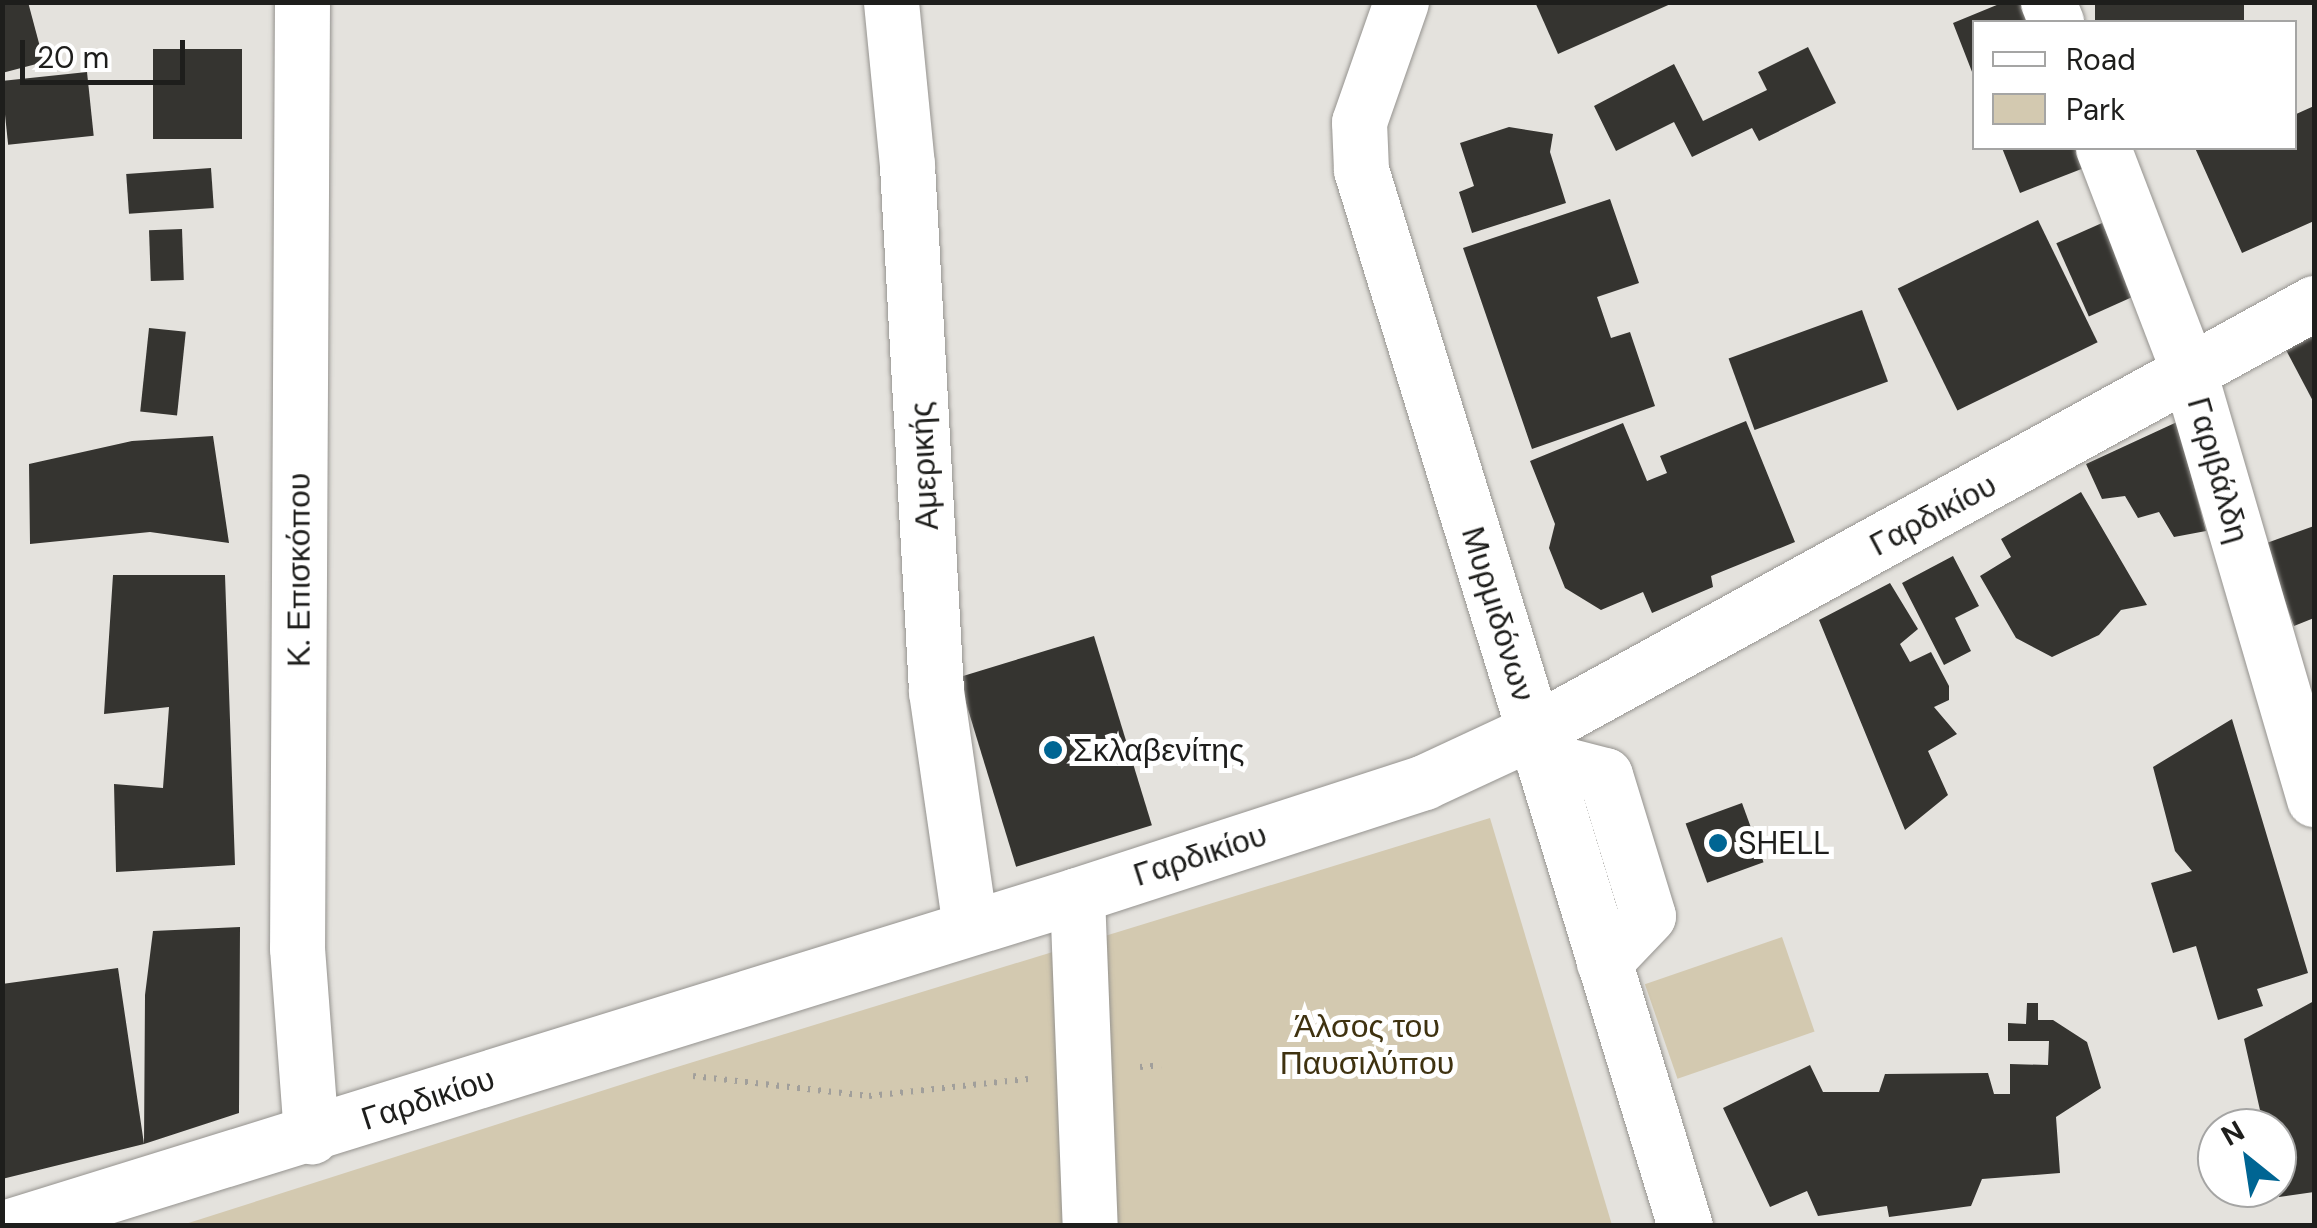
<!DOCTYPE html>
<meta charset="utf-8">
<style>
body{margin:0}
#map{position:relative;width:2317px;height:1228px;overflow:hidden;background:#e4e2dd;font-family:"DM Sans",sans-serif}
div>[style]{position:absolute}
[style*='--x']{left:calc(var(--x)*1px);top:calc(var(--y)*1px);width:calc(var(--w)*1px);rotate:calc(var(--a)*1deg)}
.green>*{inset:0;background:#d3c9b0;transform-origin:0 0}
.building>*{inset:0;background:#353430;transform-origin:0 0}
.path>*{height:6px;margin-top:-3px;transform-origin:0;background:repeating-linear-gradient(90deg,#a19f9b 0 2.5px,transparent 0 10.5px)}
.roads{filter:drop-shadow(0 0 2px #95938f) drop-shadow(0 0 2px #95938f)}
.minor>*{height:55px;margin:-27.5px;padding:0 27.5px;transform-origin:27.5px;border-radius:27.5px;background:#fff}
.major>*{height:55px;margin:-27.5px;padding:0 27.5px;transform-origin:27.5px;border-radius:27.5px;background:#fff}
.dots>*{width:28px;height:28px;translate:-50% -50%;box-sizing:border-box;border:5px solid #fff;border-radius:50%}
span{translate:-50% -50%;white-space:nowrap;text-align:center;line-height:1.15;-webkit-text-stroke:10px #fff;paint-order:stroke}
.street-label{font-size:32px;color:#1e1e1c}
.poi-label{font-size:32px;color:#1e1e1c}
.left{translate:0 -50%;text-align:left}
.park-label{font-size:32px;color:#3f3210}
.frame{position:absolute;inset:0;border:5px solid #1e1e1c;pointer-events:none}
.legend{position:absolute;left:1972px;top:20px;width:325px;height:130px;box-sizing:border-box;background:#fff;border:2px solid #a5a5a4;margin:0;padding:12px 18px;list-style:none;font-size:30px;color:#1e1e1c}
.legend li{display:flex;align-items:center;gap:20px;height:50px}
.legend b{width:50px;border:2px solid #a5a5a4}
.north{position:absolute;left:2197px;top:1108px;width:100px;height:100px;box-sizing:border-box;background:#fff;border:2px solid #a5a5a4;border-radius:50%;rotate:330deg;font-size:28px;font-weight:700;line-height:40px;text-align:center;color:#1e1e1c}
.north::after{content:'';display:block;margin:auto;width:35px;height:45px;background:#006593;clip-path:polygon(50% 0,100% 100%,50% 72%,0 100%)}
.scale{position:absolute;left:20px;top:40px;width:165px;height:45px;box-sizing:border-box;border:5px solid #1e1e1c;border-top:0;padding-left:12px;font-size:30px;line-height:35px;white-space:nowrap;color:#1e1e1c;-webkit-text-stroke:8px #fff;paint-order:stroke}
</style>
<div id="map">
<div class="green">
<i style="clip-path:polygon(1490px 818px,1612px 1225px,179px 1226px,664px 1071px)"></i>
<i style="left:1782px;top:937px;width:100px;height:145px;rotate:71deg"></i>
</div>
<div class="building">
<i style="clip-path:polygon(2px 2px,28px 2px,44px 62px,2px 73px)"></i>
<i style="clip-path:polygon(1535px 2px,1675px 2px,1558px 54px)"></i>
<i style="clip-path:polygon(2004px 2px,2039px 2px,2047px 22px,1974px 22px,1974px 77px,1953px 23px)"></i>
<i style="left:2095px;top:2px;width:149px;height:22px"></i>
<i style="clip-path:polygon(1808px 47px,1836px 103px,1759px 141px,1752px 128px,1692px 157px,1674px 122px,1616px 151px,1594px 106px,1674px 64px,1703px 121px,1767px 90px,1758px 72px)"></i>
<i style="left:242px;top:49px;width:90px;height:89px;rotate:90deg"></i>
<i style="left:87px;top:72px;width:64px;height:86px;rotate:84deg"></i>
<i style="clip-path:polygon(2314px 106px,2314px 221px,2242px 253px,2195px 148px,2294px 148px,2294px 115px)"></i>
<i style="clip-path:polygon(1509px 127px,1553px 134px,1550px 152px,1566px 203px,1472px 233px,1459px 192px,1474px 186px,1460px 143px)"></i>
<i style="clip-path:polygon(2002px 148px,2097px 148px,2102px 161px,2020px 193px)"></i>
<i style="left:211px;top:168px;width:40px;height:85px;rotate:86deg"></i>
<i style="clip-path:polygon(1610px 199px,1639px 283px,1597px 297px,1611px 338px,1630px 332px,1655px 406px,1532px 449px,1463px 248px)"></i>
<i style="left:2038px;top:220px;width:136px;height:156px;rotate:64deg"></i>
<i style="left:2102px;top:223px;width:80px;height:50px;rotate:66deg"></i>
<i style="left:182px;top:229px;width:51px;height:33px;rotate:88deg"></i>
<i style="left:1862px;top:310px;width:76px;height:142px;rotate:70deg"></i>
<i style="left:149px;top:328px;width:37px;height:84px;rotate:6deg"></i>
<i style="clip-path:polygon(2314px 334px,2314px 403px,2286px 350px)"></i>
<i style="clip-path:polygon(1746px 421px,1795px 542px,1711px 576px,1713px 587px,1652px 613px,1643px 592px,1601px 610px,1565px 588px,1549px 548px,1555px 524px,1530px 461px,1623px 423px,1647px 481px,1667px 473px,1660px 456px)"></i>
<i style="clip-path:polygon(2177px 422px,2206px 531px,2174px 537px,2159px 512px,2138px 518px,2125px 496px,2102px 499px,2086px 464px)"></i>
<i style="clip-path:polygon(213px 436px,229px 543px,150px 532px,30px 544px,29px 464px,132px 441px)"></i>
<i style="clip-path:polygon(2081px 492px,2147px 605px,2121px 610px,2099px 635px,2052px 657px,2016px 638px,1980px 576px,2011px 557px,2001px 539px)"></i>
<i style="clip-path:polygon(2314px 526px,2314px 618px,2294px 626px,2264px 544px)"></i>
<i style="clip-path:polygon(1953px 556px,1979px 606px,1955px 618px,1971px 651px,1944px 665px,1902px 583px)"></i>
<i style="clip-path:polygon(113px 575px,225px 575px,235px 865px,116px 872px,114px 784px,163px 788px,169px 707px,104px 714px)"></i>
<i style="clip-path:polygon(1890px 583px,1918px 629px,1900px 644px,1910px 662px,1931px 652px,1949px 686px,1949px 700px,1934px 707px,1957px 734px,1928px 751px,1948px 795px,1905px 830px,1819px 620px)"></i>
<i style="left:1094px;top:636px;width:198px;height:142px;rotate:73deg"></i>
<i style="clip-path:polygon(2232px 719px,2308px 973px,2257px 989px,2263px 1006px,2218px 1020px,2196px 946px,2173px 953px,2151px 883px,2192px 871px,2175px 851px,2153px 767px)"></i>
<i style="left:1742px;top:803px;width:63px;height:60px;rotate:70deg"></i>
<i style="clip-path:polygon(240px 927px,239px 1113px,144px 1144px,2px 1179px,2px 984px,118px 968px,144px 1144px,145px 995px,153px 931px)"></i>
<i style="clip-path:polygon(2314px 1001px,2314px 1192px,2279px 1197px,2277px 1128px,2264px 1128px,2244px 1039px)"></i>
<i style="clip-path:polygon(2027px 1003px,2038px 1003px,2038px 1020px,2053px 1020px,2087px 1042px,2101px 1088px,2056px 1117px,2060px 1173px,1982px 1179px,1971px 1206px,1889px 1217px,1887px 1206px,1818px 1216px,1807px 1191px,1770px 1207px,1723px 1108px,1810px 1065px,1823px 1092px,1879px 1092px,1885px 1074px,1988px 1073px,1994px 1094px,2010px 1094px,2010px 1064px,2048px 1065px,2049px 1041px,2008px 1041px,2008px 1023px,2026px 1024px)"></i>
</div>
<div class="path">
<i style="--x:1140;--y:1067;--w:21;--a:-5"></i>
<i style="--x:693;--y:1076;--w:177;--a:6.5"></i>
<i style="--x:869;--y:1096;--w:160;--a:-6.1"></i>
</div>
<div class="roads">
<div class="minor">
<i style="--x:302;--y:2;--w:946;--a:90.3"></i>
<i style="--x:297;--y:948;--w:189;--a:85.7"></i>
<i style="--x:891;--y:2;--w:164;--a:84.4"></i>
<i style="--x:907;--y:165;--w:527;--a:86.84"></i>
<i style="--x:936;--y:691;--w:238;--a:81.8"></i>
<i style="--x:1401;--y:2;--w:127;--a:109.3"></i>
<i style="--x:1359;--y:122;--w:48;--a:87.6"></i>
<i style="--x:1361;--y:170;--w:587;--a:72.86"></i>
<i style="--x:1534;--y:731;--w:890;--a:-28.75"></i>
<i style="--x:2048;--y:2;--w:22;--a:68"></i>
<i style="--x:2103;--y:148;--w:243;--a:69"></i>
<i style="--x:2190;--y:375;--w:442;--a:73.7"></i>
<i style="--x:1542;--y:759;--w:65;--a:14.3"></i>
<i style="--x:1605;--y:775;--w:147;--a:73"></i>
<i style="--x:1648;--y:916;--w:64;--a:133.7"></i>
<i style="--x:1077;--y:895;--w:331;--a:87.8"></i>
</div>
<div class="major">
<i style="--x:10;--y:1226;--w:1117;--a:-17.23"></i>
<i style="--x:1077;--y:895;--w:365;--a:-18"></i>
<i style="--x:1424;--y:782;--w:121;--a:-24.9"></i>
<i style="--x:1534;--y:731;--w:518;--a:73.04"></i>
</div>
</div>
<div class="dots">
<i style="left:1053px;top:750px;background:#006593"></i>
<i style="left:1718px;top:843px;background:#006593"></i>
</div>
<div class="street-label">
<span style="left:924px;top:466px;rotate:-93deg">Αμερικής</span>
<span style="left:2218px;top:470px;rotate:74deg">Γαριβάλδη</span>
<span style="left:1933px;top:515px;rotate:-28deg">Γαρδικίου</span>
<span style="left:299px;top:570px;rotate:-90deg">Κ. Επισκόπου</span>
<span style="left:1498px;top:614px;rotate:73deg">Μυρμιδόνων</span>
<span style="left:1200px;top:855px;rotate:-18deg">Γαρδικίου</span>
<span style="left:428px;top:1099px;rotate:-18deg">Γαρδικίου</span>
</div>
<div class="poi-label">
<span class="left" style="left:1073px;top:750px">Σκλαβενίτης</span>
<span class="left" style="left:1738px;top:843px">SHELL</span>
</div>
<div class="park-label">
<span style="left:1367px;top:1045px">Άλσος του<br>Παυσιλύπου</span>
</div>
<div class="frame"></div>
<ul class="legend">
<li><b style="height:12px;background:#fff"></b>Road</li>
<li><b style="height:28px;background:#d3c9b0"></b>Park</li>
</ul>
<div class="north">N</div>
<div class="scale">20 m</div>
</div>
